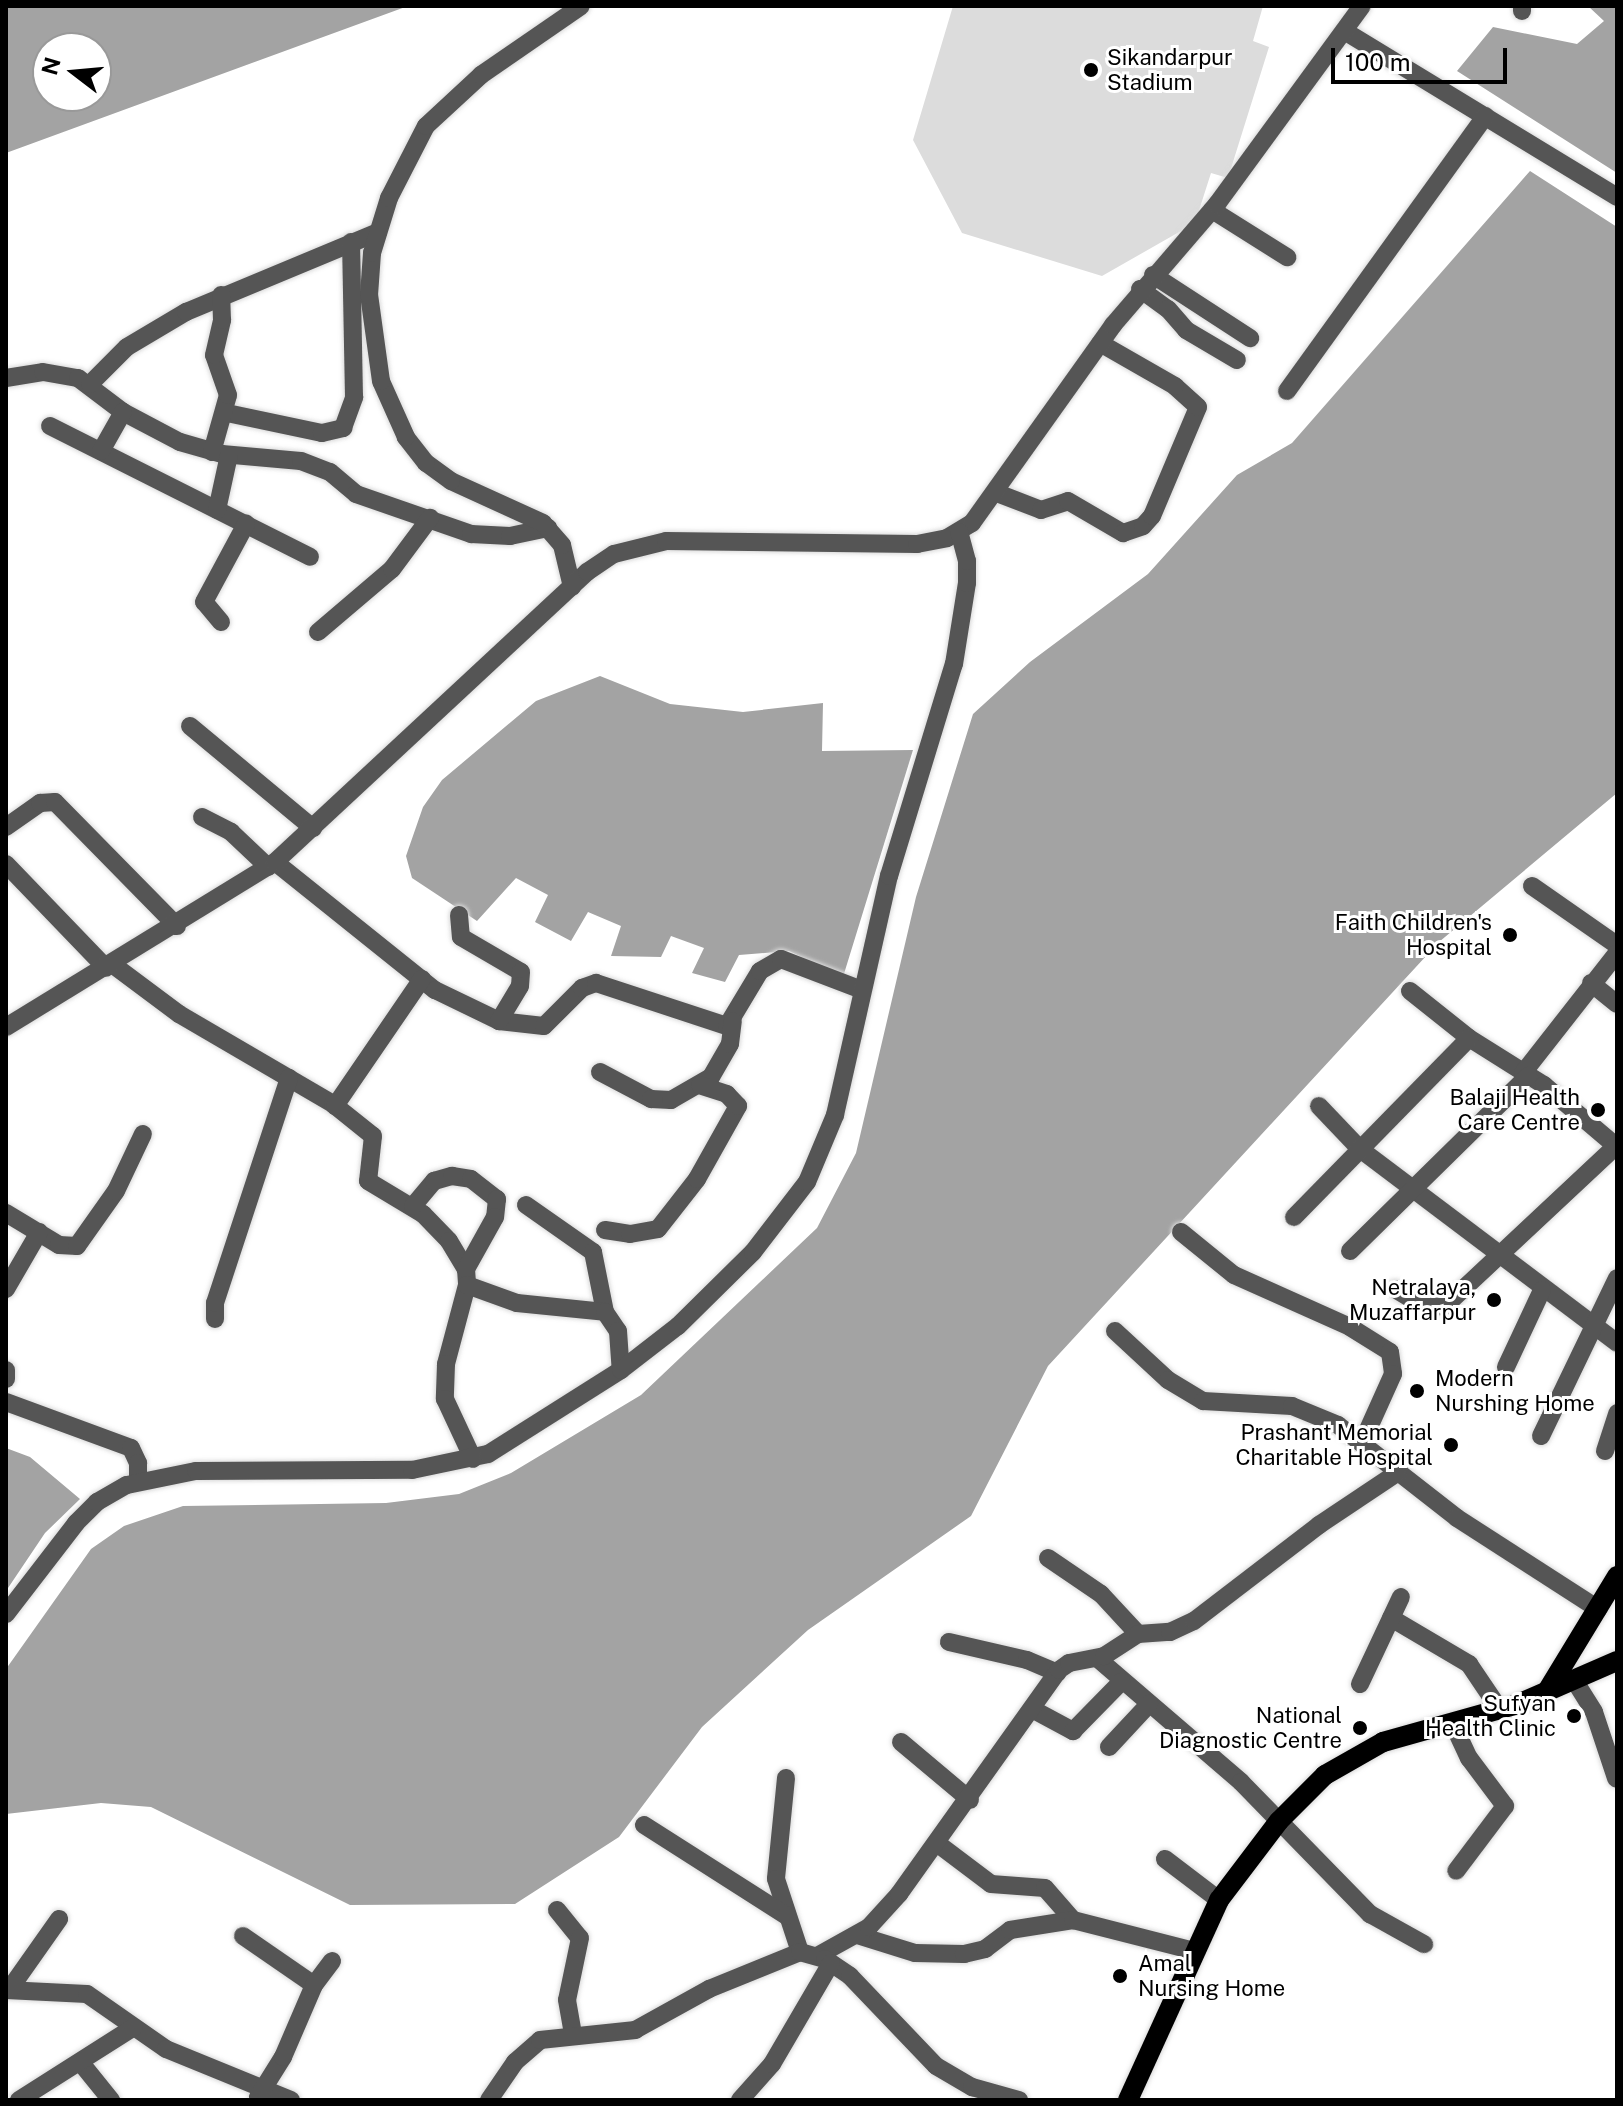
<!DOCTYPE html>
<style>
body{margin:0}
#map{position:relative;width:1623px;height:2106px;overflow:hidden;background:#fff;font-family:"Public Sans",sans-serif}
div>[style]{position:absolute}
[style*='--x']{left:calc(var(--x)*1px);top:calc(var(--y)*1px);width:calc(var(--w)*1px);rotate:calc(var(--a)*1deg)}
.green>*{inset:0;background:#dcdcdc}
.water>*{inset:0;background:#a3a3a3}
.roads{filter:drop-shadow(0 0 2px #dbdbdb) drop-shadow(0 0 2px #dbdbdb)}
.minor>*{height:18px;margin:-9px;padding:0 9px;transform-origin:9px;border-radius:9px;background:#555}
.major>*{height:20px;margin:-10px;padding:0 10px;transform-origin:10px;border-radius:10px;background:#000}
.dots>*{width:22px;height:22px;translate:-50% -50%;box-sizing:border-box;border:4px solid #fff;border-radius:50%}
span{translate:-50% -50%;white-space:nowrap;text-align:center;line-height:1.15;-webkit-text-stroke:6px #fff;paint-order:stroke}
.poi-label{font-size:22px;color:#000}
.left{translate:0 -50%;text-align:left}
.right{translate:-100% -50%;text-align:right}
.frame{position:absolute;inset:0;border:8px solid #000;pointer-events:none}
.north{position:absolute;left:32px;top:32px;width:80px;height:80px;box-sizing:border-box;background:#fff;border:2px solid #999;border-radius:50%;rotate:286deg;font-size:22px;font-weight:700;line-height:32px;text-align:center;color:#000}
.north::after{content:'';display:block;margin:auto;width:28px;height:36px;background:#000;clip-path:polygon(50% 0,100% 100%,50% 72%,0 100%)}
.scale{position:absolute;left:1331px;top:48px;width:176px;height:36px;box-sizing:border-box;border:4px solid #000;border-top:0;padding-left:10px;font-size:24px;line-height:28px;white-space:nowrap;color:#000;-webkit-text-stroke:6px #fff;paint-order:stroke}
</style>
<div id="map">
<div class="green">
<i style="clip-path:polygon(953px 6px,1263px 6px,1253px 41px,1269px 47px,1228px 178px,1211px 173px,1195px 223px,1102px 276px,962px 233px,913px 140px)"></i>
</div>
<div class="water">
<i style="clip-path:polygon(evenodd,6px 6px,408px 6px,6px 153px,6px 6px,48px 48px,96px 48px,96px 96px,48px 96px,48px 48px)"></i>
<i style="clip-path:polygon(1588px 6px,1617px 6px,1617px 173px,1457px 71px,1493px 27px,1577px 44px,1604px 21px)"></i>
<i style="clip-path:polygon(1530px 171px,1617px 227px,1617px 793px,1439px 942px,1048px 1366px,971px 1516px,808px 1630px,702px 1727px,619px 1837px,515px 1904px,350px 1905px,151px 1807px,101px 1803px,6px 1814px,6px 1669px,91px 1549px,124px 1526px,183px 1506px,386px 1503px,459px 1494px,511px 1473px,641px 1395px,817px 1228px,856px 1153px,916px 897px,973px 714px,1030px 662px,1148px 574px,1237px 475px,1292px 443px)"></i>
<i style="clip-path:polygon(600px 676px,670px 704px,743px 712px,823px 703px,822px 751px,913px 750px,843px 977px,789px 951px,739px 955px,725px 982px,692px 973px,704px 948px,671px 936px,661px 957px,611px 956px,621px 926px,588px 912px,571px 941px,535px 922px,548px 895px,516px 878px,477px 921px,412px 878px,406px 856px,423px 807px,442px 780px,536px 701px)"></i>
<i style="clip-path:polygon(6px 1448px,30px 1457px,80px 1499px,45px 1533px,6px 1591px)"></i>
</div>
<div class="roads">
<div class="minor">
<i style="--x:1522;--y:11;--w:5;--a:-90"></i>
<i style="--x:1346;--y:32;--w:317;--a:31.3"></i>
<i style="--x:1212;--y:210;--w:89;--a:32.1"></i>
<i style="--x:1153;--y:275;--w:116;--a:33"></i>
<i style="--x:1140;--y:289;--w:34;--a:36"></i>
<i style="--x:1168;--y:309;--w:28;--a:49"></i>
<i style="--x:1186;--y:330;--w:59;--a:30.5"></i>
<i style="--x:6;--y:378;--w:37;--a:-9"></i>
<i style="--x:43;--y:372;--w:36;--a:10"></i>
<i style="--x:78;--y:378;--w:56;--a:37.1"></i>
<i style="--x:123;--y:412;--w:64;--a:27.8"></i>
<i style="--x:180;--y:442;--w:44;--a:15.9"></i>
<i style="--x:222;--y:454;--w:79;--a:5.1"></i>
<i style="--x:301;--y:461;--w:31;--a:21"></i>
<i style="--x:330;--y:472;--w:34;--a:40"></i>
<i style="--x:356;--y:494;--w:122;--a:19.2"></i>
<i style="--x:471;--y:534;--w:39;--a:3"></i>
<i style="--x:510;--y:536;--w:39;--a:-12"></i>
<i style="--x:90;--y:384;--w:52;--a:-45"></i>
<i style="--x:127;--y:347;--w:69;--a:-30.7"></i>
<i style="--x:186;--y:312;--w:208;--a:-22.6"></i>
<i style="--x:1287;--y:391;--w:339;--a:-54.2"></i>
<i style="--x:227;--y:413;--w:97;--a:11.9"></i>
<i style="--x:322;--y:433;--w:22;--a:-13"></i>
<i style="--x:343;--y:428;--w:33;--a:-70"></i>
<i style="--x:354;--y:397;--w:155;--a:-91.1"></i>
<i style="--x:50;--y:426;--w:291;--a:26.7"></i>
<i style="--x:101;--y:451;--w:45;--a:-60.6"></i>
<i style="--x:212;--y:452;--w:59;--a:-74.3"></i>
<i style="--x:228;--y:395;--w:42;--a:-109.3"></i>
<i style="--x:214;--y:355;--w:36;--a:-77"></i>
<i style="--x:222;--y:320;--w:25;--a:-92"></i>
<i style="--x:997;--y:493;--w:47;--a:21.1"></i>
<i style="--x:1041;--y:510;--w:28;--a:-18"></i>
<i style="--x:1068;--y:501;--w:64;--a:30.2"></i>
<i style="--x:1123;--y:533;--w:21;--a:-19"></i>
<i style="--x:1143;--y:526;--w:13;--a:-48"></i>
<i style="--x:1152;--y:516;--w:118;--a:-67.1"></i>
<i style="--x:1198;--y:407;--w:31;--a:-138"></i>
<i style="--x:1175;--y:386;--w:86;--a:-150.2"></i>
<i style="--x:217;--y:510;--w:56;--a:-77.7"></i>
<i style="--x:572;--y:587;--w:43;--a:-103.4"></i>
<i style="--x:562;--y:545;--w:29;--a:-131"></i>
<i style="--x:543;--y:523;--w:101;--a:-155.5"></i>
<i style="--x:451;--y:481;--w:31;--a:-144"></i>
<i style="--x:426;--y:463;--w:33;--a:-128"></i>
<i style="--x:406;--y:437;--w:61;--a:-114.1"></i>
<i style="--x:381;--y:381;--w:87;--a:-97.9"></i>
<i style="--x:369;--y:295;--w:42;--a:-85.9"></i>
<i style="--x:372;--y:253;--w:58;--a:-72.8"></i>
<i style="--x:389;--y:198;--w:81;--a:-62.8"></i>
<i style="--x:426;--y:126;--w:75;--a:-42.8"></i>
<i style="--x:481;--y:75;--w:121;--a:-34.6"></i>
<i style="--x:221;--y:622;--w:26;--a:-130"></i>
<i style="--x:204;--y:602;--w:89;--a:-61.7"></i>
<i style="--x:318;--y:632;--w:97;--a:-40.4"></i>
<i style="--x:392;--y:569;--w:64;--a:-53.3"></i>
<i style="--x:190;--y:726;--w:160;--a:39.7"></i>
<i style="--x:202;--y:817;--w:33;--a:27"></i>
<i style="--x:231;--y:832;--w:51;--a:43.4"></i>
<i style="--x:6;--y:827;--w:42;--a:-35.2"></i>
<i style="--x:40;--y:803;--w:15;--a:-4"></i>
<i style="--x:55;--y:802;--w:174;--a:45.5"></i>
<i style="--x:275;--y:862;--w:205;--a:38.7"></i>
<i style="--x:435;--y:990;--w:71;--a:25.8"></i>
<i style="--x:499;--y:1021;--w:45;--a:6.3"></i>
<i style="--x:544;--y:1026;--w:54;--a:-45"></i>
<i style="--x:582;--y:988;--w:15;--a:-20"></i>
<i style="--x:596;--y:983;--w:138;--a:18.2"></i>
<i style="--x:727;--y:1026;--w:64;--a:-59"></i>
<i style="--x:760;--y:971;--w:24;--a:-30"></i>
<i style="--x:781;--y:959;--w:87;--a:20.9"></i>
<i style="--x:6;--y:864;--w:144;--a:46.1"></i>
<i style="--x:1532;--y:886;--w:103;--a:34.8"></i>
<i style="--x:459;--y:915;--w:22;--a:85"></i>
<i style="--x:461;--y:937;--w:69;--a:30.3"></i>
<i style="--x:521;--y:972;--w:14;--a:94"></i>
<i style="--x:520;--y:986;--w:41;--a:121"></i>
<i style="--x:112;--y:964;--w:84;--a:36.7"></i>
<i style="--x:179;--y:1014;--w:178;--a:30.3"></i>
<i style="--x:333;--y:1104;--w:51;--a:38.7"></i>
<i style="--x:373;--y:1136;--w:45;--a:96.3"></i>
<i style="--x:368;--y:1181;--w:64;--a:31"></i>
<i style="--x:423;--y:1214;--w:37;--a:46"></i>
<i style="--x:449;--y:1241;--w:33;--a:59"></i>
<i style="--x:466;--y:1269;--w:16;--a:86"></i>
<i style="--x:467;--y:1285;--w:82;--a:104.9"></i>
<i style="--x:446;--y:1364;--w:35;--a:92"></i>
<i style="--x:445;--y:1399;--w:66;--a:65"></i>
<i style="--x:1591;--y:983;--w:33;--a:39"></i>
<i style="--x:1410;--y:991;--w:75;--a:38.5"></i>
<i style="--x:1469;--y:1038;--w:89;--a:32.1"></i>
<i style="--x:1544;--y:1085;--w:96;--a:40.3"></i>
<i style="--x:6;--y:1027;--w:316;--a:-31.5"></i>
<i style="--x:275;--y:862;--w:426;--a:-42.9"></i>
<i style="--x:587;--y:572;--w:32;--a:-34"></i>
<i style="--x:614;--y:554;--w:54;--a:-14"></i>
<i style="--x:666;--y:541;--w:251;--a:0.7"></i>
<i style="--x:917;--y:544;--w:31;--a:-11"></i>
<i style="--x:947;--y:538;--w:29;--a:-31"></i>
<i style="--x:972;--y:523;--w:243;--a:-54.5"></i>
<i style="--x:1113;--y:325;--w:160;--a:-49.3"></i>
<i style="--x:1217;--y:204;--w:245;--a:-53.8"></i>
<i style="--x:600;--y:1072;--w:58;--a:27.9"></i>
<i style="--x:651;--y:1099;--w:20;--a:3"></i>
<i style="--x:671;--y:1100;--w:46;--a:-29.9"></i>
<i style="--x:711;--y:1077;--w:38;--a:-60"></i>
<i style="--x:730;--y:1044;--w:23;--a:-83"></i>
<i style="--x:1523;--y:1073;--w:152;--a:-51.9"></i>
<i style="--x:335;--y:1106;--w:154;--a:-55.6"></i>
<i style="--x:1319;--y:1106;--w:59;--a:46.4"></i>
<i style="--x:1360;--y:1149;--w:322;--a:37"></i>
<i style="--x:526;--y:1205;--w:82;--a:35"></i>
<i style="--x:593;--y:1252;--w:61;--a:78.7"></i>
<i style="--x:413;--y:1206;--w:33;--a:-50"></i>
<i style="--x:434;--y:1181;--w:19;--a:-16"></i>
<i style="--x:452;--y:1176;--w:19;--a:9"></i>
<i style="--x:471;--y:1179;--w:33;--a:38"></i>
<i style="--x:497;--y:1199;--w:18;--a:96"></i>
<i style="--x:495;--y:1217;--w:60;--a:119.1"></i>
<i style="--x:6;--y:1213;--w:62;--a:31.1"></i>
<i style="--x:59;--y:1245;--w:18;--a:3"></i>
<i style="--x:77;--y:1246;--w:67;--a:-54.7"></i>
<i style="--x:116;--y:1191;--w:63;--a:-64.7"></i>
<i style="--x:1294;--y:1217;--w:250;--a:-45.6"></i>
<i style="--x:605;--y:1230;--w:25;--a:9"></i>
<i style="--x:630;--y:1234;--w:28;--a:-10"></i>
<i style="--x:658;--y:1229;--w:63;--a:-52"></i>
<i style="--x:697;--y:1179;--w:84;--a:-60.7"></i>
<i style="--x:738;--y:1106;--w:16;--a:-133"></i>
<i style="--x:727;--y:1094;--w:28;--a:-162"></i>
<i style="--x:1181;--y:1232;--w:68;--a:39.1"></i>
<i style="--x:1234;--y:1275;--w:127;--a:24.1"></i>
<i style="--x:1350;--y:1327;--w:47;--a:32"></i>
<i style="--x:1390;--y:1352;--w:22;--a:82"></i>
<i style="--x:1393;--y:1374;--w:76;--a:114.2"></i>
<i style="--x:1350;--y:1251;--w:250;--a:-44.5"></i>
<i style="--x:467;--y:1285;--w:53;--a:19.8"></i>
<i style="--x:517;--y:1303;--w:88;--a:5.8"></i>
<i style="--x:605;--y:1312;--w:23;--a:56"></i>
<i style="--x:618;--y:1331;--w:39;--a:86"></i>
<i style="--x:6;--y:1289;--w:66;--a:-59.9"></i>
<i style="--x:1395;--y:1289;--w:35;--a:31"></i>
<i style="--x:1425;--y:1307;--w:20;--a:-3"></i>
<i style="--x:1445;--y:1306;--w:234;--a:-43.1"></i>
<i style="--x:215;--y:1319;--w:16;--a:-90"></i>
<i style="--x:215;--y:1303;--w:237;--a:-71.8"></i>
<i style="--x:1115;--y:1331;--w:72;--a:42.8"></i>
<i style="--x:1168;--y:1380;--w:41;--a:31"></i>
<i style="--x:1203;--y:1401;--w:89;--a:3.2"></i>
<i style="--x:1292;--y:1406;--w:50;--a:22.4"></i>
<i style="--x:1338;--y:1425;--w:151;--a:38"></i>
<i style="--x:1457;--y:1518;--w:168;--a:32.8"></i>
<i style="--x:1506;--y:1367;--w:85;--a:-64.9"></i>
<i style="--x:6;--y:1370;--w:9;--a:90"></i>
<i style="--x:6;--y:1402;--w:133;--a:20.2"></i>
<i style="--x:131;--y:1448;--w:17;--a:65"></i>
<i style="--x:138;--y:1463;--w:19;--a:90"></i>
<i style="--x:1541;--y:1436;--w:175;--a:-64.3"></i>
<i style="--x:1605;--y:1451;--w:40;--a:-72"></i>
<i style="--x:1048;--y:1558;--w:64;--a:34.2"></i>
<i style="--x:1101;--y:1594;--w:54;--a:47.2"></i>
<i style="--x:6;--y:1614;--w:115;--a:-52.4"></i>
<i style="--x:76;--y:1523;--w:30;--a:-45"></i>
<i style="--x:97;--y:1502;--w:34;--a:-30"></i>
<i style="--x:127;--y:1485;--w:70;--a:-11.5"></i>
<i style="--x:196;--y:1471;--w:216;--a:-0.3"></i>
<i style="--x:412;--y:1470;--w:78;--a:-11.9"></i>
<i style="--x:488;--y:1454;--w:157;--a:-32.3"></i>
<i style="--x:621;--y:1370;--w:72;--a:-37.7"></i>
<i style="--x:678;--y:1326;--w:105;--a:-44.6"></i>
<i style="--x:753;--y:1252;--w:88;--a:-52.4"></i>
<i style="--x:807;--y:1182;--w:73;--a:-67.3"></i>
<i style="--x:835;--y:1115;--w:245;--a:-77.3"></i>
<i style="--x:889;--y:876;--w:222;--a:-73"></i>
<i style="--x:954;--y:664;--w:82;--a:-80.9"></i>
<i style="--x:967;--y:583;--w:22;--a:-90"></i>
<i style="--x:967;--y:561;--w:30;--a:-105"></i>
<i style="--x:1391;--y:1618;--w:91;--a:30.5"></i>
<i style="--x:1469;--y:1664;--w:55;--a:56"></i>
<i style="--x:949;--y:1642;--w:80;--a:13"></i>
<i style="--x:1027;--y:1660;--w:33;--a:23"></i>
<i style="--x:1097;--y:1658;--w:190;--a:40.7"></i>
<i style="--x:1241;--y:1782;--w:185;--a:45.7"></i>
<i style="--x:1370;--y:1914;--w:62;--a:29.1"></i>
<i style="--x:1576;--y:1683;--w:34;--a:58"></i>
<i style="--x:1594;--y:1712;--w:70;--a:71.6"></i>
<i style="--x:1360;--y:1684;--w:96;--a:-64.8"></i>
<i style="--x:1032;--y:1709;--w:47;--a:28.2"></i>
<i style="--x:1073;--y:1731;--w:69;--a:-45.6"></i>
<i style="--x:1453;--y:1724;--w:38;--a:65"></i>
<i style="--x:1469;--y:1758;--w:60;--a:53.1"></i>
<i style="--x:1505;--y:1806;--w:81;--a:127"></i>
<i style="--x:901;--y:1742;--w:90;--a:40"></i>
<i style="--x:1109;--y:1747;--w:59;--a:-47.1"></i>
<i style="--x:786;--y:1778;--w:101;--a:95.7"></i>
<i style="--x:776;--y:1879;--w:77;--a:71.8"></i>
<i style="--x:644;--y:1825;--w:169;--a:32.5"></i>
<i style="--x:938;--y:1844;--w:66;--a:37"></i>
<i style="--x:991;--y:1884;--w:54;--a:4.2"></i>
<i style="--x:1045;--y:1888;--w:43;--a:48.8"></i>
<i style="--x:1165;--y:1859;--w:68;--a:37.2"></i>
<i style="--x:557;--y:1910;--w:36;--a:51"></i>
<i style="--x:580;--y:1938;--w:63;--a:101.8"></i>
<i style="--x:567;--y:2000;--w:36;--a:80"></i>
<i style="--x:857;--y:1935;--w:61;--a:17.2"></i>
<i style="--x:915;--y:1953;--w:49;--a:1.2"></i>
<i style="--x:964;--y:1954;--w:22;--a:-13"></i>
<i style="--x:985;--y:1949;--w:31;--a:-37"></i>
<i style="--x:1010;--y:1930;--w:64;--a:-9"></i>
<i style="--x:1073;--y:1920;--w:126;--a:14.3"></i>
<i style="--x:243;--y:1936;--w:86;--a:34.6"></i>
<i style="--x:817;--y:1956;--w:60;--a:-29.1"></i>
<i style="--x:869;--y:1927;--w:45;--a:-47.7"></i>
<i style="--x:899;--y:1894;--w:275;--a:-54.5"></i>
<i style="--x:1059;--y:1670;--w:12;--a:-35"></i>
<i style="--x:1069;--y:1663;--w:36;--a:-11"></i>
<i style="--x:1104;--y:1656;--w:40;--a:-32.9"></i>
<i style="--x:1138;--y:1634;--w:32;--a:-4"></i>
<i style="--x:1170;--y:1632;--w:26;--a:-25"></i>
<i style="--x:1194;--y:1621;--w:158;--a:-37.5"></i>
<i style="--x:1319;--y:1525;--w:94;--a:-33.7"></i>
<i style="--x:6;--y:1990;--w:81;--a:2.8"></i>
<i style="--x:87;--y:1994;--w:96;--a:34.8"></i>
<i style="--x:166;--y:2049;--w:135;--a:22.2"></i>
<i style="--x:9;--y:1990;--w:87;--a:-54.8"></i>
<i style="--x:81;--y:2063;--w:48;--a:51"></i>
<i style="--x:258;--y:2097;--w:47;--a:-58"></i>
<i style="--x:283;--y:2057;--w:78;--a:-66.7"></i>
<i style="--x:314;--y:1985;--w:30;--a:-53"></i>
<i style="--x:19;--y:2100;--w:136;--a:-32.4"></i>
<i style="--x:489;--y:2100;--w:46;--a:-55.6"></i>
<i style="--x:515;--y:2062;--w:33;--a:-41"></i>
<i style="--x:540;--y:2040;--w:96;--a:-6"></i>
<i style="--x:635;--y:2030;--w:85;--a:-29"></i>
<i style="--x:709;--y:1989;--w:98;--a:-22.1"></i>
<i style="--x:800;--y:1952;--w:26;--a:16"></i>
<i style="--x:825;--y:1959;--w:30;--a:34"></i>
<i style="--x:850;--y:1976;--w:124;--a:46.3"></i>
<i style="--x:936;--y:2066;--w:42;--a:30.3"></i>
<i style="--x:972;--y:2087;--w:49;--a:15.5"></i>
<i style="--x:740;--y:2100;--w:48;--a:-48.4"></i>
<i style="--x:772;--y:2064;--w:117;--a:-59.7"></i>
</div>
<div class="major">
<i style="--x:1546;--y:1693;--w:137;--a:-58.7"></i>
<i style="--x:1128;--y:2100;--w:220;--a:-65.5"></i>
<i style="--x:1219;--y:1900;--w:99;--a:-52.8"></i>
<i style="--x:1279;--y:1821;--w:65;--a:-45"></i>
<i style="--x:1325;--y:1775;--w:67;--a:-29.6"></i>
<i style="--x:1383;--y:1742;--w:140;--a:-15.7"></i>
<i style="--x:1518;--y:1704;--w:108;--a:-23.5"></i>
</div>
</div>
<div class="dots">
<i style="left:1091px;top:70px;background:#000"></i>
<i style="left:1510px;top:935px;background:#000"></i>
<i style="left:1598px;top:1110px;background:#000"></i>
<i style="left:1494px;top:1300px;background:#000"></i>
<i style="left:1417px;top:1391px;background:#000"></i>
<i style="left:1451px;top:1445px;background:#000"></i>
<i style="left:1574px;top:1716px;background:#000"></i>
<i style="left:1360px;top:1728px;background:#000"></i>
<i style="left:1120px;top:1976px;background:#000"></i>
</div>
<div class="poi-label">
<span class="left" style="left:1107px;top:70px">Sikandarpur<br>Stadium</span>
<span class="right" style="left:1492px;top:935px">Faith Children's<br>Hospital</span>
<span class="right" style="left:1580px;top:1110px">Balaji Health<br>Care Centre</span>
<span class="right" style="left:1476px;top:1300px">Netralaya,<br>Muzaffarpur</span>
<span class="left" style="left:1435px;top:1391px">Modern<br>Nurshing Home</span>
<span class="right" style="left:1433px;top:1445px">Prashant Memorial<br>Charitable Hospital</span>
<span class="right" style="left:1556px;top:1716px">Sufyan<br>Health Clinic</span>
<span class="right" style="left:1342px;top:1728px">National<br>Diagnostic Centre</span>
<span class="left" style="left:1138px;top:1976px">Amal<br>Nursing Home</span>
</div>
<div class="frame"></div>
<div class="north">N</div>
<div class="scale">100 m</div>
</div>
